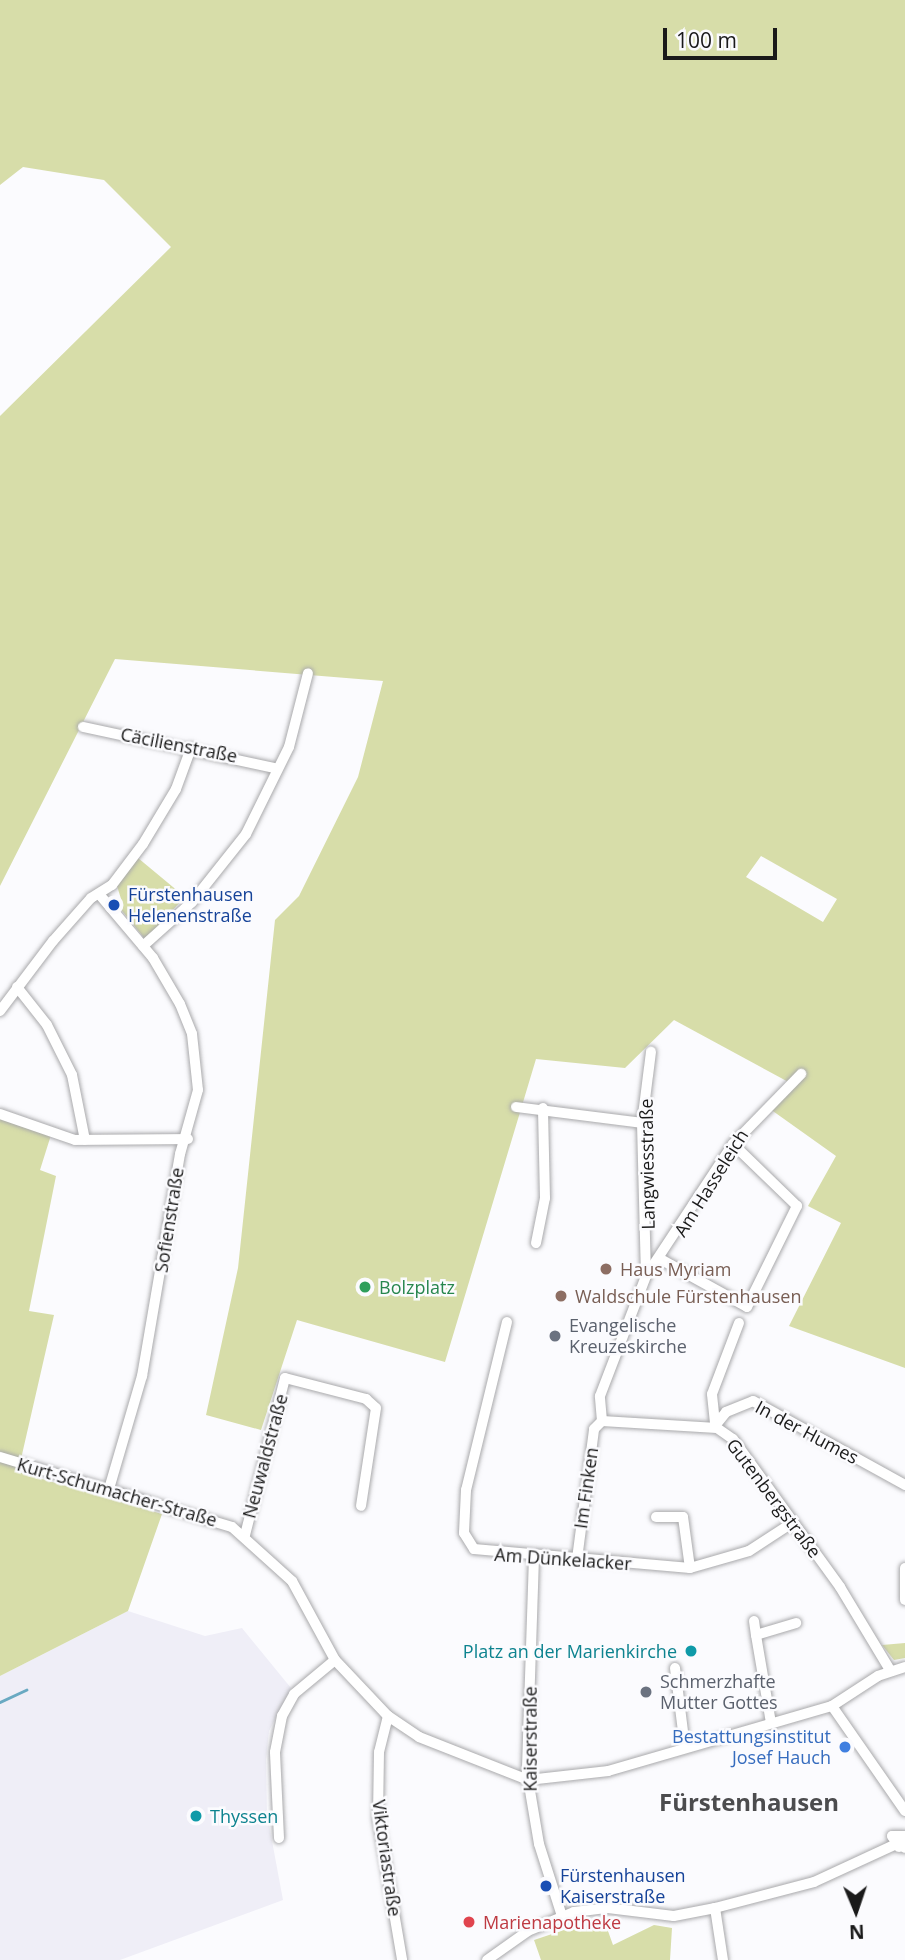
<!DOCTYPE html>
<meta charset="utf-8">
<style>
body{margin:0}
#map{position:relative;width:905px;height:1960px;overflow:hidden;background:#fbfbfe;font-family:"Open Sans",sans-serif}
div>[style]{position:absolute}
[style*='--x']{left:calc(var(--x)*1px);top:calc(var(--y)*1px);width:calc(var(--w)*1px);rotate:calc(var(--a)*1deg)}
.built>*{inset:0;background:#efeef7}
.green>*{inset:0;background:#d7dda9}
.stream>*{height:2.5px;margin:-1.25px;padding:0 1.25px;transform-origin:1.25px;border-radius:1.25px;background:#69a9c2}
.roads{filter:drop-shadow(0 0 2px #a9a9ab) drop-shadow(0 0 2px #a9a9ab)}
.minor>*{height:10px;margin:-5px;padding:0 5px;transform-origin:5px;border-radius:5px;background:#fff}
.major>*{height:12px;margin:-6px;padding:0 6px;transform-origin:6px;border-radius:6px;background:#fff}
.dots>*{width:19px;height:19px;translate:-50% -50%;box-sizing:border-box;border:4px solid #fbfbfe;border-radius:50%}
span{translate:-50% -50%;white-space:nowrap;text-align:center;line-height:1.15;-webkit-text-stroke:5px #fbfbfe;paint-order:stroke}
.street-label{font-size:18px;color:#1a1a1a}
.transit-label{font-size:18px;color:#164399}
.left{translate:0 -50%;text-align:left}
.education-label{font-size:18px;color:#785e54}
.leisure-label{font-size:18px;color:#27864d}
.worship-label{font-size:18px;color:#5b616d}
.culture-label{font-size:18px;color:#0d838f}
.right{translate:-100% -50%;text-align:right}
.shop-label{font-size:18px;color:#366cbe}
.health-label{font-size:18px;color:#be3a42}
.district-label{font-size:24px;color:#4c4c4e;font-weight:700}
.north{position:absolute;left:821px;top:1876px;width:70px;height:70px;-webkit-text-stroke:5px #fbfbfe;paint-order:stroke;rotate:178deg;font-size:19px;font-weight:700;line-height:28px;text-align:center;color:#1a1a1a}
.north::after{content:'';display:block;margin:auto;width:24px;height:32px;background:#1a1a1a;clip-path:polygon(50% 0,100% 100%,50% 72%,0 100%)}
.scale{position:absolute;left:663px;top:28px;width:114px;height:32px;box-sizing:border-box;border:4px solid #1a1a1a;border-top:0;padding-left:9px;font-size:21px;line-height:24px;white-space:nowrap;color:#1a1a1a;-webkit-text-stroke:5px #fbfbfe;paint-order:stroke}
</style>
<div id="map">
<div class="built">
<i style="clip-path:polygon(128px 1611px,205px 1636px,242px 1628px,291px 1688px,269px 1731px,266px 1760px,267px 1814px,283px 1900px,120px 1960px,0 1960px,0 1676px)"></i>
</div>
<div class="green">
<i style="clip-path:polygon(evenodd,0 0,905px 0,905px 1368px,789px 1326px,841px 1223px,808px 1206px,836px 1156px,770px 1109px,794px 1085px,674px 1020px,625px 1068px,536px 1059px,445px 1362px,297px 1320px,261px 1430px,206px 1415px,238px 1268px,275px 920px,299px 896px,358px 777px,383px 681px,115px 659px,0 886px,0 416px,171px 247px,104px 180px,23px 167px,0 185px,0 0,761px 856px,837px 899px,823px 922px,746px 877px,761px 856px)"></i>
<i style="clip-path:polygon(138px 858px,185px 897px,145px 939px,118px 906px,122px 902px,117px 886px)"></i>
<i style="clip-path:polygon(0 1117px,51px 1135px,40px 1170px,56px 1176px,29px 1311px,54px 1315px,18px 1472px,162px 1514px,128px 1611px,0 1676px)"></i>
<i style="clip-path:polygon(905px 1643px,905px 1658px,894px 1660px,882px 1645px)"></i>
<i style="clip-path:polygon(603px 1917px,613px 1945px,654px 1925px,672px 1928px,670px 1960px,541px 1960px,534px 1940px)"></i>
</div>
<div class="stream">
<i style="--x:0;--y:1702;--w:29;--a:-25"></i>
</div>
<div class="roads">
<div class="minor">
<i style="--x:83;--y:727;--w:196;--a:12.1"></i>
<i style="--x:99;--y:894;--w:84;--a:49.8"></i>
<i style="--x:153;--y:958;--w:53;--a:59.6"></i>
<i style="--x:180;--y:1004;--w:32;--a:68"></i>
<i style="--x:192;--y:1034;--w:56;--a:83.9"></i>
<i style="--x:198;--y:1090;--w:66;--a:105.7"></i>
<i style="--x:180;--y:1154;--w:225;--a:99.7"></i>
<i style="--x:142;--y:1376;--w:118;--a:106.3"></i>
<i style="--x:143;--y:946;--w:66;--a:-41.9"></i>
<i style="--x:192;--y:902;--w:87;--a:-51.5"></i>
<i style="--x:246;--y:834;--w:97;--a:-63.7"></i>
<i style="--x:289;--y:747;--w:76;--a:-75.6"></i>
<i style="--x:17;--y:987;--w:48;--a:51.7"></i>
<i style="--x:47;--y:1025;--w:56;--a:63.4"></i>
<i style="--x:72;--y:1075;--w:66;--a:78.7"></i>
<i style="--x:0;--y:1011;--w:88;--a:-52.9"></i>
<i style="--x:53;--y:941;--w:57;--a:-48.5"></i>
<i style="--x:91;--y:898;--w:25;--a:-32"></i>
<i style="--x:112;--y:885;--w:51;--a:-52.9"></i>
<i style="--x:143;--y:844;--w:64;--a:-59"></i>
<i style="--x:176;--y:789;--w:44;--a:-69.9"></i>
<i style="--x:516;--y:1107;--w:127;--a:7.2"></i>
<i style="--x:0;--y:1114;--w:79;--a:19.1"></i>
<i style="--x:75;--y:1140;--w:113;--a:-0.5"></i>
<i style="--x:536;--y:1243;--w:46;--a:-78.7"></i>
<i style="--x:545;--y:1198;--w:90;--a:-91.3"></i>
<i style="--x:662;--y:1260;--w:97;--a:28.9"></i>
<i style="--x:747;--y:1307;--w:113;--a:-63.7"></i>
<i style="--x:797;--y:1206;--w:89;--a:-135.9"></i>
<i style="--x:646;--y:1276;--w:153;--a:-91.5"></i>
<i style="--x:642;--y:1123;--w:72;--a:-82.8"></i>
<i style="--x:507;--y:1322;--w:173;--a:103.7"></i>
<i style="--x:466;--y:1490;--w:43;--a:92.7"></i>
<i style="--x:464;--y:1533;--w:19;--a:58"></i>
<i style="--x:474;--y:1549;--w:217;--a:5"></i>
<i style="--x:690;--y:1568;--w:61;--a:-16.1"></i>
<i style="--x:749;--y:1551;--w:51;--a:-33.1"></i>
<i style="--x:602;--y:1421;--w:115;--a:3.5"></i>
<i style="--x:717;--y:1428;--w:19;--a:35"></i>
<i style="--x:733;--y:1439;--w:183;--a:54.1"></i>
<i style="--x:840;--y:1587;--w:97;--a:58.9"></i>
<i style="--x:602;--y:1421;--w:25;--a:-95"></i>
<i style="--x:600;--y:1396;--w:129;--a:-69"></i>
<i style="--x:646;--y:1276;--w:158;--a:-56.6"></i>
<i style="--x:733;--y:1144;--w:98;--a:-45.8"></i>
<i style="--x:715;--y:1423;--w:29;--a:-96"></i>
<i style="--x:712;--y:1394;--w:76;--a:-69.2"></i>
<i style="--x:714;--y:1427;--w:19;--a:-51"></i>
<i style="--x:726;--y:1412;--w:29;--a:-22"></i>
<i style="--x:753;--y:1401;--w:174;--a:28.9"></i>
<i style="--x:0;--y:1457;--w:242;--a:16.8"></i>
<i style="--x:232;--y:1527;--w:81;--a:42"></i>
<i style="--x:292;--y:1581;--w:90;--a:61.4"></i>
<i style="--x:335;--y:1660;--w:77;--a:46.6"></i>
<i style="--x:388;--y:1716;--w:37;--a:34"></i>
<i style="--x:419;--y:1737;--w:117;--a:21.5"></i>
<i style="--x:528;--y:1780;--w:81;--a:-6.4"></i>
<i style="--x:608;--y:1771;--w:233;--a:-16.2"></i>
<i style="--x:656;--y:1517;--w:27;--a:0"></i>
<i style="--x:683;--y:1517;--w:51;--a:82.2"></i>
<i style="--x:245;--y:1535;--w:162;--a:-75.7"></i>
<i style="--x:285;--y:1378;--w:84;--a:14.5"></i>
<i style="--x:366;--y:1399;--w:13;--a:42"></i>
<i style="--x:376;--y:1408;--w:99;--a:98.7"></i>
<i style="--x:534;--y:1557;--w:216;--a:91.9"></i>
<i style="--x:527;--y:1773;--w:72;--a:80.4"></i>
<i style="--x:539;--y:1844;--w:76;--a:72.3"></i>
<i style="--x:577;--y:1559;--w:131;--a:-82.5"></i>
<i style="--x:594;--y:1429;--w:11;--a:-45"></i>
<i style="--x:905;--y:1568;--w:32;--a:90"></i>
<i style="--x:754;--y:1621;--w:14;--a:82"></i>
<i style="--x:905;--y:1667;--w:28;--a:162"></i>
<i style="--x:878;--y:1676;--w:55;--a:146.9"></i>
<i style="--x:832;--y:1706;--w:128;--a:55.2"></i>
<i style="--x:675;--y:1668;--w:80;--a:82.8"></i>
<i style="--x:388;--y:1716;--w:37;--a:104"></i>
<i style="--x:379;--y:1752;--w:67;--a:90.9"></i>
<i style="--x:378;--y:1819;--w:143;--a:80.3"></i>
<i style="--x:771;--y:1723;--w:89;--a:-99.7"></i>
<i style="--x:756;--y:1635;--w:42;--a:-16.7"></i>
<i style="--x:279;--y:1838;--w:86;--a:-92.7"></i>
<i style="--x:275;--y:1752;--w:37;--a:-79"></i>
<i style="--x:282;--y:1716;--w:25;--a:-61"></i>
<i style="--x:294;--y:1694;--w:53;--a:-39.7"></i>
<i style="--x:899;--y:1847;--w:13;--a:-122"></i>
<i style="--x:892;--y:1836;--w:13;--a:0"></i>
<i style="--x:715;--y:1908;--w:53;--a:81.3"></i>
<i style="--x:487;--y:1960;--w:50;--a:-35.3"></i>
<i style="--x:528;--y:1931;--w:50;--a:-22.4"></i>
<i style="--x:574;--y:1912;--w:34;--a:-7"></i>
<i style="--x:608;--y:1908;--w:66;--a:6.9"></i>
<i style="--x:674;--y:1916;--w:42;--a:-11"></i>
<i style="--x:715;--y:1908;--w:102;--a:-14.7"></i>
<i style="--x:814;--y:1882;--w:88;--a:-24.8"></i>
</div>
<div class="major">
<i style="--x:904;--y:1845;--w:2;--a:63"></i>
</div>
</div>
<div class="dots">
<i style="left:114px;top:905px;background:#1a4fb4"></i>
<i style="left:606px;top:1269px;background:#8d6e63"></i>
<i style="left:365px;top:1287px;background:#2e9e5b"></i>
<i style="left:561px;top:1296px;background:#8d6e63"></i>
<i style="left:555px;top:1336px;background:#6b7280"></i>
<i style="left:691px;top:1651px;background:#0f9aa8"></i>
<i style="left:646px;top:1692px;background:#6b7280"></i>
<i style="left:845px;top:1747px;background:#3f7fe0"></i>
<i style="left:196px;top:1816px;background:#0f9aa8"></i>
<i style="left:546px;top:1886px;background:#1a4fb4"></i>
<i style="left:469px;top:1922px;background:#e0444e"></i>
</div>
<div class="street-label">
<span style="left:179px;top:745px;rotate:11deg">Cäcilienstraße</span>
<span style="left:647px;top:1164px;rotate:-91deg">Langwiesstraße</span>
<span style="left:711px;top:1183px;rotate:-58deg">Am Hasseleich</span>
<span style="left:169px;top:1220px;rotate:-81deg">Sofienstraße</span>
<span style="left:807px;top:1432px;rotate:28deg">In der Humes</span>
<span style="left:265px;top:1456px;rotate:-75deg">Neuwaldstraße</span>
<span style="left:586px;top:1488px;rotate:-82deg">Im Finken</span>
<span style="left:117px;top:1492px;rotate:16deg">Kurt-Schumacher-Straße</span>
<span style="left:774px;top:1498px;rotate:53deg">Gutenbergstraße</span>
<span style="left:563px;top:1559px;rotate:4deg">Am Dünkelacker</span>
<span style="left:530px;top:1739px;rotate:-90deg">Kaiserstraße</span>
<span style="left:387px;top:1858px;rotate:82deg">Viktoriastraße</span>
</div>
<div class="transit-label">
<span class="left" style="left:128px;top:905px">Fürstenhausen<br>Helenenstraße</span>
<span class="left" style="left:560px;top:1886px">Fürstenhausen<br>Kaiserstraße</span>
</div>
<div class="education-label">
<span class="left" style="left:620px;top:1269px">Haus Myriam</span>
<span class="left" style="left:575px;top:1296px">Waldschule Fürstenhausen</span>
</div>
<div class="leisure-label">
<span class="left" style="left:379px;top:1287px">Bolzplatz</span>
</div>
<div class="worship-label">
<span class="left" style="left:569px;top:1336px">Evangelische<br>Kreuzeskirche</span>
<span class="left" style="left:660px;top:1692px">Schmerzhafte<br>Mutter Gottes</span>
</div>
<div class="culture-label">
<span class="right" style="left:677px;top:1651px">Platz an der Marienkirche</span>
<span class="left" style="left:210px;top:1816px">Thyssen</span>
</div>
<div class="shop-label">
<span class="right" style="left:831px;top:1747px">Bestattungsinstitut<br>Josef Hauch</span>
</div>
<div class="health-label">
<span class="left" style="left:483px;top:1922px">Marienapotheke</span>
</div>
<div class="district-label">
<span style="left:749px;top:1802px">Fürstenhausen</span>
</div>
<div class="north">N</div>
<div class="scale">100 m</div>
</div>
